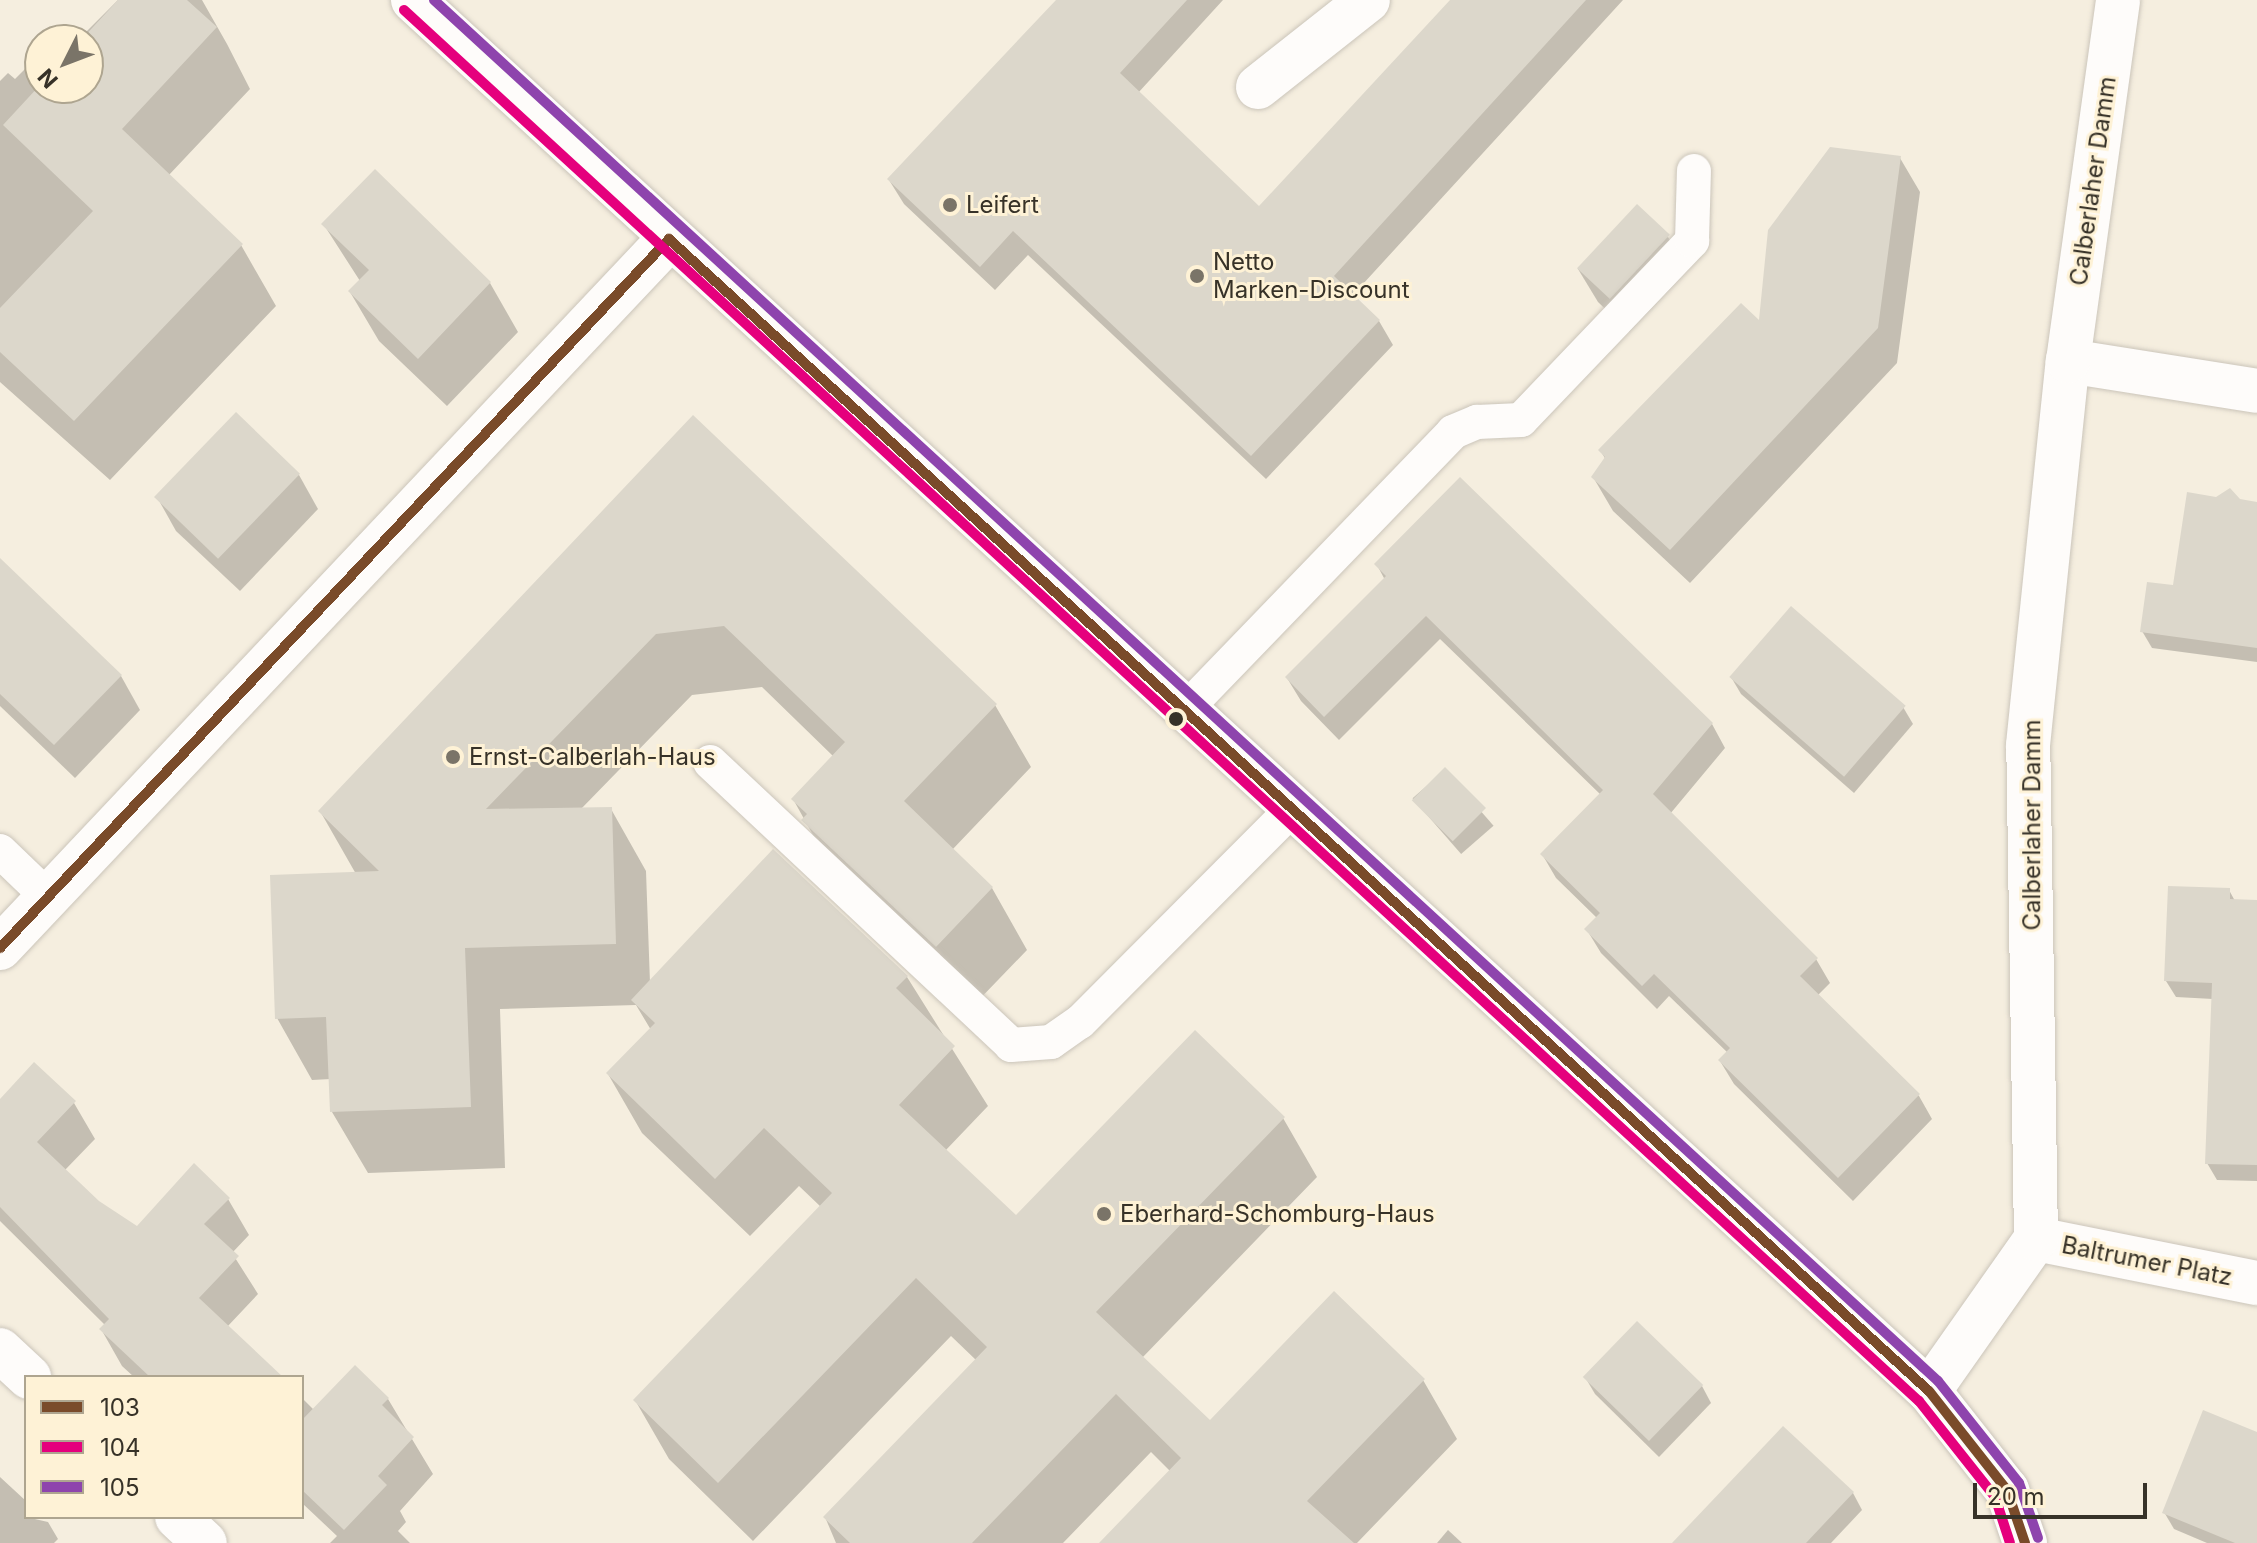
<!DOCTYPE html>
<style>
body{margin:0}
#map{position:relative;width:2257px;height:1543px;overflow:hidden;background:#f5eedf;font-family:Inter,sans-serif}
div>[style]{position:absolute}
[style*='--x']{left:calc(var(--x)*1px);top:calc(var(--y)*1px);width:calc(var(--w)*1px);rotate:calc(var(--a)*1deg)}
.shadow>*{inset:0;background:#0003;transform-origin:0 0}
.building>*{inset:0;background:#dcd7cb;transform-origin:0 0}
.roads{filter:drop-shadow(0 0 2px #cbc5ba) drop-shadow(0 0 2px #cbc5ba)}
.lane>*{height:34px;margin:-17px;padding:0 17px;transform-origin:17px;border-radius:17px;background:#fefcfa}
.street>*{height:44px;margin:-22px;padding:0 22px;transform-origin:22px;border-radius:22px;background:#fefcfa}
.secondary>*{height:44px;margin:-22px;padding:0 22px;transform-origin:22px;border-radius:22px;background:#fefcfa}
.bus-1>*{height:10px;margin:-5px;padding:0 5px;transform-origin:5px;border-radius:5px;background:#7a4b2a}
.bus-2>*{height:10px;margin:-5px;padding:0 5px;transform-origin:5px;border-radius:5px;background:#e5007d}
.bus-3>*{height:10px;margin:-5px;padding:0 5px;transform-origin:5px;border-radius:5px;background:#8e44ad}
.dots>*{width:22px;height:22px;translate:-50% -50%;box-sizing:border-box;border:4px solid #fef2d6;border-radius:50%}
span{translate:-50% -50%;white-space:nowrap;text-align:center;line-height:1.15;-webkit-text-stroke:6px #fef2d6;paint-order:stroke}
.street-label{font-size:24px;color:#373228}
.poi-label{font-size:24px;color:#373228}
.left{translate:0 -50%;text-align:left}
.legend{position:absolute;left:24px;top:1375px;width:280px;height:144px;box-sizing:border-box;background:#fef2d6;border:2px solid #aea590;margin:0;padding:10px 14px;list-style:none;font-size:24px;color:#373228}
.legend li{display:flex;align-items:center;gap:16px;height:40px}
.legend b{width:40px;border:2px solid #aea590}
.north{position:absolute;left:24px;top:24px;width:80px;height:80px;box-sizing:border-box;background:#fef2d6;border:2px solid #aea590;border-radius:50%;rotate:228deg;font-size:22px;font-weight:700;line-height:32px;text-align:center;color:#373228}
.north::after{content:'';display:block;margin:auto;width:28px;height:36px;background:#7a7468;clip-path:polygon(50% 0,100% 100%,50% 72%,0 100%)}
.scale{position:absolute;left:1973px;top:1483px;width:174px;height:36px;box-sizing:border-box;border:4px solid #373228;border-top:0;padding-left:10px;font-size:24px;line-height:28px;white-space:nowrap;color:#373228;-webkit-text-stroke:6px #fef2d6;paint-order:stroke}
</style>
<div id="map">
<div class="shadow">
<i style="clip-path:polygon(118px 0,202px 0,227px 44px,250px 89px,168px 176px,241px 245px,276px 306px,110px 480px,0 382px,0 81px,8px 73px,15px 79px,40px 54px,40px 88px,88px 88px,88px 40px,78px 40px)"></i>
<i style="clip-path:polygon(1059px 0,1223px 0,1138px 93px,1260px 208px,1455px 0,1623px 0,1352px 296px,1379px 321px,1393px 345px,1266px 479px,1028px 255px,995px 290px,904px 204px,889px 180px)"></i>
<i style="clip-path:polygon(1900px 158px,1920px 192px,1897px 363px,1690px 583px,1613px 511px,1593px 477px,1606px 460px,1600px 450px,1741px 305px,1761px 324px)"></i>
<i style="clip-path:polygon(324px 225px,490px 283px,518px 332px,447px 406px,379px 341px,350px 292px,360px 281px)"></i>
<i style="clip-path:polygon(1668px 237px,1688px 270px,1629px 332px,1598px 302px,1578px 269px)"></i>
<i style="clip-path:polygon(693px 418px,995px 705px,1031px 767px,952px 850px,992px 888px,1027px 950px,972px 1007px,839px 882px,793px 799px,834px 757px,762px 687px,692px 695px,581px 809px,611px 809px,646px 871px,650px 983px,907px 977px,988px 1106px,945px 1151px,1016px 1218px,1283px 1118px,1317px 1177px,1142px 1358px,1210px 1423px,1423px 1380px,1457px 1439px,1357px 1543px,1102px 1543px,1171px 1472px,1151px 1452px,1063px 1543px,836px 1543px,825px 1517px,977px 1361px,951px 1336px,753px 1541px,669px 1459px,635px 1400px,821px 1207px,799px 1186px,750px 1236px,642px 1133px,608px 1074px,651px 1030px,636px 1005px,500px 1009px,505px 1168px,368px 1173px,332px 1112px,331px 1079px,312px 1080px,277px 1018px,356px 874px,320px 811px)"></i>
<i style="clip-path:polygon(299px 475px,318px 509px,240px 591px,176px 531px,157px 497px)"></i>
<i style="clip-path:polygon(2240px 501px,2257px 504px,2257px 662px,2152px 648px,2142px 631px)"></i>
<i style="clip-path:polygon(1377px 565px,1712px 724px,1725px 748px,1670px 814px,1816px 959px,1830px 983px,1817px 996px,1919px 1096px,1932px 1119px,1853px 1201px,1734px 1084px,1720px 1061px,1728px 1053px,1669px 996px,1657px 1009px,1601px 953px,1587px 930px,1598px 919px,1556px 878px,1542px 854px,1601px 795px,1440px 639px,1339px 740px,1301px 701px,1287px 678px,1385px 580px)"></i>
<i style="clip-path:polygon(0 590px,121px 676px,140px 710px,75px 778px,0 706px)"></i>
<i style="clip-path:polygon(1731px 677px,1903px 707px,1913px 724px,1854px 793px,1741px 694px)"></i>
<i style="left:1445px;top:770px;width:74px;height:43px;rotate:49deg"></i>
<i style="clip-path:polygon(2229px 890px,2235px 901px,2257px 902px,2257px 1181px,2217px 1180px,2207px 1163px,2213px 999px,2176px 997px,2166px 981px)"></i>
<i style="clip-path:polygon(0 1102px,74px 1103px,95px 1139px,64px 1171px,98px 1203px,138px 1228px,228px 1199px,249px 1235px,232px 1253px,258px 1294px,227px 1327px,280px 1377px,134px 1377px,122px 1366px,101px 1329px,105px 1325px,0 1221px)"></i>
<i style="clip-path:polygon(1585px 1377px,1702px 1386px,1711px 1403px,1659px 1457px,1595px 1394px)"></i>
<i style="clip-path:polygon(302px 1398px,314px 1410px,388px 1399px,433px 1474px,400px 1511px,406px 1522px,398px 1531px,410px 1543px,330px 1543px,337px 1536px,302px 1503px)"></i>
<i style="clip-path:polygon(1783px 1428px,1853px 1493px,1862px 1510px,1831px 1543px,1675px 1543px)"></i>
<i style="clip-path:polygon(2257px 1434px,2257px 1543px,2207px 1543px,2174px 1529px,2164px 1512px)"></i>
<i style="clip-path:polygon(0 1477px,26px 1501px,26px 1517px,48px 1522px,58px 1539px,54px 1543px,0 1543px)"></i>
<i style="clip-path:polygon(1448px 1530px,1462px 1543px,1437px 1543px)"></i>
</div>
<div class="building">
<i style="clip-path:polygon(118px 0,187px 0,217px 27px,122px 129px,243px 244px,74px 421px,0 352px,0 308px,93px 211px,3px 125px,40px 85px,88px 88px,88px 40px,81px 40px)"></i>
<i style="clip-path:polygon(1056px 0,1187px 0,1120px 73px,1259px 206px,1450px 0,1586px 0,1334px 276px,1380px 320px,1251px 456px,1013px 231px,980px 267px,887px 179px)"></i>
<i style="clip-path:polygon(1830px 147px,1901px 156px,1878px 328px,1670px 550px,1591px 477px,1605px 457px,1598px 450px,1741px 303px,1759px 320px,1768px 230px)"></i>
<i style="clip-path:polygon(375px 169px,491px 282px,418px 359px,348px 291px,369px 270px,321px 224px)"></i>
<i style="left:1637px;top:204px;width:45px;height:88px;rotate:43deg"></i>
<i style="left:236px;top:412px;width:89px;height:118px;rotate:44deg"></i>
<i style="clip-path:polygon(693px 415px,997px 704px,904px 801px,993px 887px,936px 947px,801px 820px,807px 814px,791px 799px,845px 742px,724px 626px,656px 634px,486px 809px,612px 807px,616px 944px,465px 948px,471px 1107px,330px 1112px,326px 1017px,275px 1019px,270px 875px,379px 871px,318px 811px)"></i>
<i style="clip-path:polygon(1460px 477px,1713px 723px,1653px 794px,1818px 958px,1800px 976px,1920px 1094px,1838px 1178px,1718px 1060px,1730px 1048px,1654px 974px,1642px 986px,1584px 929px,1600px 913px,1540px 854px,1603px 790px,1426px 616px,1324px 717px,1285px 677px,1386px 576px,1374px 564px)"></i>
<i style="clip-path:polygon(2230px 488px,2240px 499px,2257px 502px,2257px 648px,2140px 632px,2147px 582px,2173px 585px,2187px 492px,2216px 497px)"></i>
<i style="clip-path:polygon(0 558px,122px 675px,54px 745px,0 694px)"></i>
<i style="left:1791px;top:606px;width:152px;height:94px;rotate:41deg"></i>
<i style="left:1445px;top:767px;width:58px;height:47px;rotate:45deg"></i>
<i style="clip-path:polygon(773px 849px,908px 976px,896px 988px,955px 1046px,899px 1105px,1016px 1215px,1195px 1030px,1285px 1117px,1096px 1312px,1210px 1420px,1334px 1291px,1425px 1379px,1307px 1501px,1354px 1543px,1099px 1543px,1181px 1458px,1116px 1394px,972px 1543px,850px 1543px,823px 1517px,987px 1347px,916px 1278px,718px 1483px,633px 1400px,832px 1193px,764px 1128px,715px 1179px,606px 1073px,655px 1023px,631px 1000px)"></i>
<i style="clip-path:polygon(2168px 886px,2230px 888px,2230px 899px,2257px 900px,2257px 1165px,2205px 1164px,2212px 983px,2164px 981px)"></i>
<i style="clip-path:polygon(34px 1062px,76px 1101px,37px 1142px,99px 1201px,137px 1226px,194px 1163px,230px 1198px,204px 1224px,239px 1256px,199px 1298px,283px 1377px,150px 1377px,99px 1329px,109px 1319px,0 1207px,0 1099px)"></i>
<i style="left:1637px;top:1321px;width:92px;height:78px;rotate:44deg"></i>
<i style="clip-path:polygon(355px 1365px,389px 1398px,382px 1405px,414px 1437px,378px 1476px,387px 1485px,344px 1530px,302px 1490px,302px 1420px)"></i>
<i style="clip-path:polygon(2203px 1410px,2257px 1432px,2257px 1543px,2235px 1543px,2162px 1513px)"></i>
<i style="clip-path:polygon(1783px 1426px,1854px 1492px,1806px 1543px,1672px 1543px)"></i>
</div>
<div class="roads">
<div class="lane">
<i style="--x:1184;--y:711;--w:388;--a:-46"></i>
<i style="--x:1453;--y:432;--w:26;--a:-23"></i>
<i style="--x:1477;--y:422;--w:44;--a:-2.6"></i>
<i style="--x:1521;--y:420;--w:248;--a:-46.3"></i>
<i style="--x:1692;--y:241;--w:70;--a:-88.4"></i>
<i style="--x:710;--y:762;--w:413;--a:43.2"></i>
<i style="--x:1011;--y:1045;--w:40;--a:-4.3"></i>
<i style="--x:1051;--y:1042;--w:35;--a:-35"></i>
<i style="--x:1080;--y:1022;--w:299;--a:-45.1"></i>
<i style="--x:0;--y:851;--w:66;--a:43.8"></i>
</div>
<div class="street">
<i style="--x:1258;--y:87;--w:140;--a:-38.3"></i>
<i style="--x:2068;--y:361;--w:191;--a:9"></i>
<i style="--x:0;--y:948;--w:975;--a:-46.66"></i>
<i style="--x:2036;--y:1239;--w:225;--a:11.3"></i>
<i style="--x:0;--y:1350;--w:40;--a:43"></i>
<i style="--x:177;--y:1517;--w:38;--a:43"></i>
</div>
<div class="secondary">
<i style="--x:413;--y:0;--w:2057;--a:42.54"></i>
<i style="--x:1929;--y:1391;--w:126;--a:51.8"></i>
<i style="--x:2007;--y:1490;--w:56;--a:71.2"></i>
<i style="--x:1929;--y:1391;--w:186;--a:-54.9"></i>
<i style="--x:2036;--y:1239;--w:494;--a:-90.9"></i>
<i style="--x:2028;--y:745;--w:386;--a:-84.1"></i>
<i style="--x:2068;--y:361;--w:364;--a:-82.1"></i>
</div>
</div>
<div class="bus-1">
<i style="--x:0;--y:948;--w:975;--a:-46.66"></i>
<i style="--x:669;--y:239;--w:1707;--a:42.44"></i>
<i style="--x:1929;--y:1391;--w:126;--a:51.8"></i>
<i style="--x:2007;--y:1490;--w:56;--a:71.2"></i>
</div>
<div class="bus-2">
<i style="--x:404;--y:10;--w:2057;--a:42.56"></i>
<i style="--x:1919;--y:1401;--w:122;--a:51.6"></i>
<i style="--x:1995;--y:1497;--w:48;--a:71.9"></i>
</div>
<div class="bus-3">
<i style="--x:434;--y:0;--w:2042;--a:42.56"></i>
<i style="--x:1938;--y:1381;--w:130;--a:51.5"></i>
<i style="--x:2019;--y:1483;--w:58;--a:70.9"></i>
</div>
<div class="dots">
<i style="left:950px;top:205px;background:#7a7468"></i>
<i style="left:1197px;top:276px;background:#7a7468"></i>
<i style="left:1176px;top:719px;background:#373228"></i>
<i style="left:453px;top:757px;background:#7a7468"></i>
<i style="left:1104px;top:1214px;background:#7a7468"></i>
</div>
<div class="street-label">
<span style="left:2093px;top:181px;rotate:-82deg">Calberlaher Damm</span>
<span style="left:2032px;top:825px;rotate:-90deg">Calberlaher Damm</span>
<span style="left:2147px;top:1261px;rotate:11deg">Baltrumer Platz</span>
</div>
<div class="poi-label">
<span class="left" style="left:966px;top:205px">Leifert</span>
<span class="left" style="left:1213px;top:276px">Netto<br>Marken-Discount</span>
<span class="left" style="left:469px;top:757px">Ernst-Calberlah-Haus</span>
<span class="left" style="left:1120px;top:1214px">Eberhard-Schomburg-Haus</span>
</div>
<ul class="legend">
<li><b style="height:10px;background:#7a4b2a"></b>103</li>
<li><b style="height:10px;background:#e5007d"></b>104</li>
<li><b style="height:10px;background:#8e44ad"></b>105</li>
</ul>
<div class="north">N</div>
<div class="scale">20 m</div>
</div>
